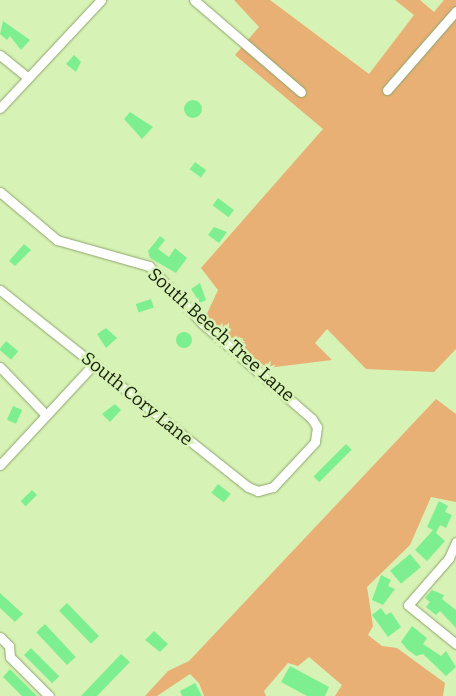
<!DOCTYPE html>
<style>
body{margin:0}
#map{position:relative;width:456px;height:696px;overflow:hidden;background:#d7f2b5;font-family:Bitter,serif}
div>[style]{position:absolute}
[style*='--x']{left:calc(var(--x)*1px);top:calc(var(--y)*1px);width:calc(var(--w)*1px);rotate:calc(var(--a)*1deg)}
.green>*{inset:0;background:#e8b075}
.building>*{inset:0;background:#7eef90;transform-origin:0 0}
.round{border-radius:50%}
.roads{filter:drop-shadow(0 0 1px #8ca56b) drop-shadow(0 0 1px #8ca56b)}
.minor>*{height:9px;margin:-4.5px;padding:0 4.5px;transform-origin:4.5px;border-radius:4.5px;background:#fff}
span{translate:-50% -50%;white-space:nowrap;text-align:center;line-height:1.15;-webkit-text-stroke:5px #d7f2b5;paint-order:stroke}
.street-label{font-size:18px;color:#151e07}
</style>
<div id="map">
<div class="green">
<i style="clip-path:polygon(234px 0,270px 0,369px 74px,414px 15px,395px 0,420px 0,434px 12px,444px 0,456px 0,456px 349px,434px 372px,366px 369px,327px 329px,315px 343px,332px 360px,267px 368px,205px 318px,218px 290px,201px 268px,323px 129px,235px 55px,259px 27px)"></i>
<i style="clip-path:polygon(436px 399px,456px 414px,456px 502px,431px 497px,410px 545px,367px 587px,373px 626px,368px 635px,382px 646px,397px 648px,445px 683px,443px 696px,335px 696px,342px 685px,309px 657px,298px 666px,288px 663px,264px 691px,266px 696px,204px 696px,199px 683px,190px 674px,157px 696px,145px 696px,168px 671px,189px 661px)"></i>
</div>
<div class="building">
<i style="clip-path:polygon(3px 21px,30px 40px,21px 50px,10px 36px,7px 40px,0 34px)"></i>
<i style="clip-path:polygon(74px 55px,81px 62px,76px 72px,66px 64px)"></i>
<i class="round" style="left:184px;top:100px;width:18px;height:18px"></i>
<i style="clip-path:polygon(130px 112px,153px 127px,142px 139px,124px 119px)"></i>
<i style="left:195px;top:162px;width:14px;height:9px;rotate:36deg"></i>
<i style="left:218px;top:198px;width:20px;height:9px;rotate:37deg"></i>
<i style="clip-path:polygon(214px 227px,227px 232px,219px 243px,208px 235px)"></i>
<i style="clip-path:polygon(160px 236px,165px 240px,158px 249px,169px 257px,175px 248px,187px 258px,176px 273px,150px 258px,148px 251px)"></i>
<i style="clip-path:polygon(24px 244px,31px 250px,15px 266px,9px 261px)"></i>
<i style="clip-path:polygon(200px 283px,206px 300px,200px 303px,191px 289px)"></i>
<i style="left:151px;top:299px;width:9px;height:16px;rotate:72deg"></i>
<i style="clip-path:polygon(106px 328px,117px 338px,106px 348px,97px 334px)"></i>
<i class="round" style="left:176px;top:332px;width:16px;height:16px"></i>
<i style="left:6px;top:341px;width:16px;height:11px;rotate:40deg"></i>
<i style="clip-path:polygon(115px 404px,121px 410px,110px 422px,102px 414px)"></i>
<i style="left:13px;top:406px;width:10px;height:15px;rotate:24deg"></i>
<i style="left:346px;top:444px;width:8px;height:46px;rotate:45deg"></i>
<i style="left:218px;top:484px;width:16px;height:11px;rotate:38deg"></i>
<i style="left:32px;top:490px;width:7px;height:16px;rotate:45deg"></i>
<i style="clip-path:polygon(439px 501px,448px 506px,445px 512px,452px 515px,446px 528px,440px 525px,436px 533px,445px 541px,427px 561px,415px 550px,433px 530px,427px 527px)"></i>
<i style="left:410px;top:554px;width:17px;height:26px;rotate:50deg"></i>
<i style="clip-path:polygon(381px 575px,391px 580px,388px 586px,395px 589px,383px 605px,372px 600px)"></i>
<i style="clip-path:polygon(432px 590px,444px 595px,442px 599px,456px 610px,456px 628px,440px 611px,436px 615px,426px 607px,430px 602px,425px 598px)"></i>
<i style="clip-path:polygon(0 593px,23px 614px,15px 622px,0 608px)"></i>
<i style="left:67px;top:603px;width:46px;height:11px;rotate:46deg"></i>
<i style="clip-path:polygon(381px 608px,386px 615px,391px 612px,401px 627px,388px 637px,372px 615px)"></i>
<i style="left:45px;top:624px;width:45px;height:12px;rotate:47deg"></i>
<i style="clip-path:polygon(412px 626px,427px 638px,423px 644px,441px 656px,446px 651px,456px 667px,446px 676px,423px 654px,416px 656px,408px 650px,401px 642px)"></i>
<i style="clip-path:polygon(154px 631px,168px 644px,160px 652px,145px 640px)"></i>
<i style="left:31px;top:648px;width:40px;height:10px;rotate:45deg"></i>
<i style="clip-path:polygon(121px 654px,130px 662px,97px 696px,81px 696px)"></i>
<i style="clip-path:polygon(290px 666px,329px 687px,325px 696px,307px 696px,281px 682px)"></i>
<i style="clip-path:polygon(10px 669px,37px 696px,22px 696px,3px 677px)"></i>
<i style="clip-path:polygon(195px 683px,202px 696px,182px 696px,180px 691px)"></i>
</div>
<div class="roads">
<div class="minor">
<i style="--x:194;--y:0;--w:141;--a:40.7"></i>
<i style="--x:0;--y:55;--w:36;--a:39"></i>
<i style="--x:387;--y:90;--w:105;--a:-48.9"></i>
<i style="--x:0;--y:108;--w:148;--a:-46.9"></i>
<i style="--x:0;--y:192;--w:75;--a:40.1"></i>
<i style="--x:57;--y:240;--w:96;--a:15.8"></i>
<i style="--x:149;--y:266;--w:78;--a:47.1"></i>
<i style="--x:202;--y:323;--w:146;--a:41.1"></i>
<i style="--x:312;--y:419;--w:9;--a:58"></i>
<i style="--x:317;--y:427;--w:15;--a:98"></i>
<i style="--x:315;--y:442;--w:62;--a:133"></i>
<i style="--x:273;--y:487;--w:16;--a:165"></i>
<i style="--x:258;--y:491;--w:11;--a:-158"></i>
<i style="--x:248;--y:487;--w:317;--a:-141.5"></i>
<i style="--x:0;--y:367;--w:66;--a:46.2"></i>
<i style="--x:0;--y:465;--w:138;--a:-47.1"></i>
<i style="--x:456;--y:542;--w:17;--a:114"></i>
<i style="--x:449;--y:558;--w:62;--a:131.1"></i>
<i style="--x:408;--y:605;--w:62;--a:39.1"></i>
<i style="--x:0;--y:637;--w:13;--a:45"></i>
<i style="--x:9;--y:646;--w:11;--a:85"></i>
<i style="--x:10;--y:657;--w:55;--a:45"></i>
</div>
</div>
<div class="street-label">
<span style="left:221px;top:335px;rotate:42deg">South Beech Tree Lane</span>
<span style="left:137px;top:399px;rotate:39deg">South Cory Lane</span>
</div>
</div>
